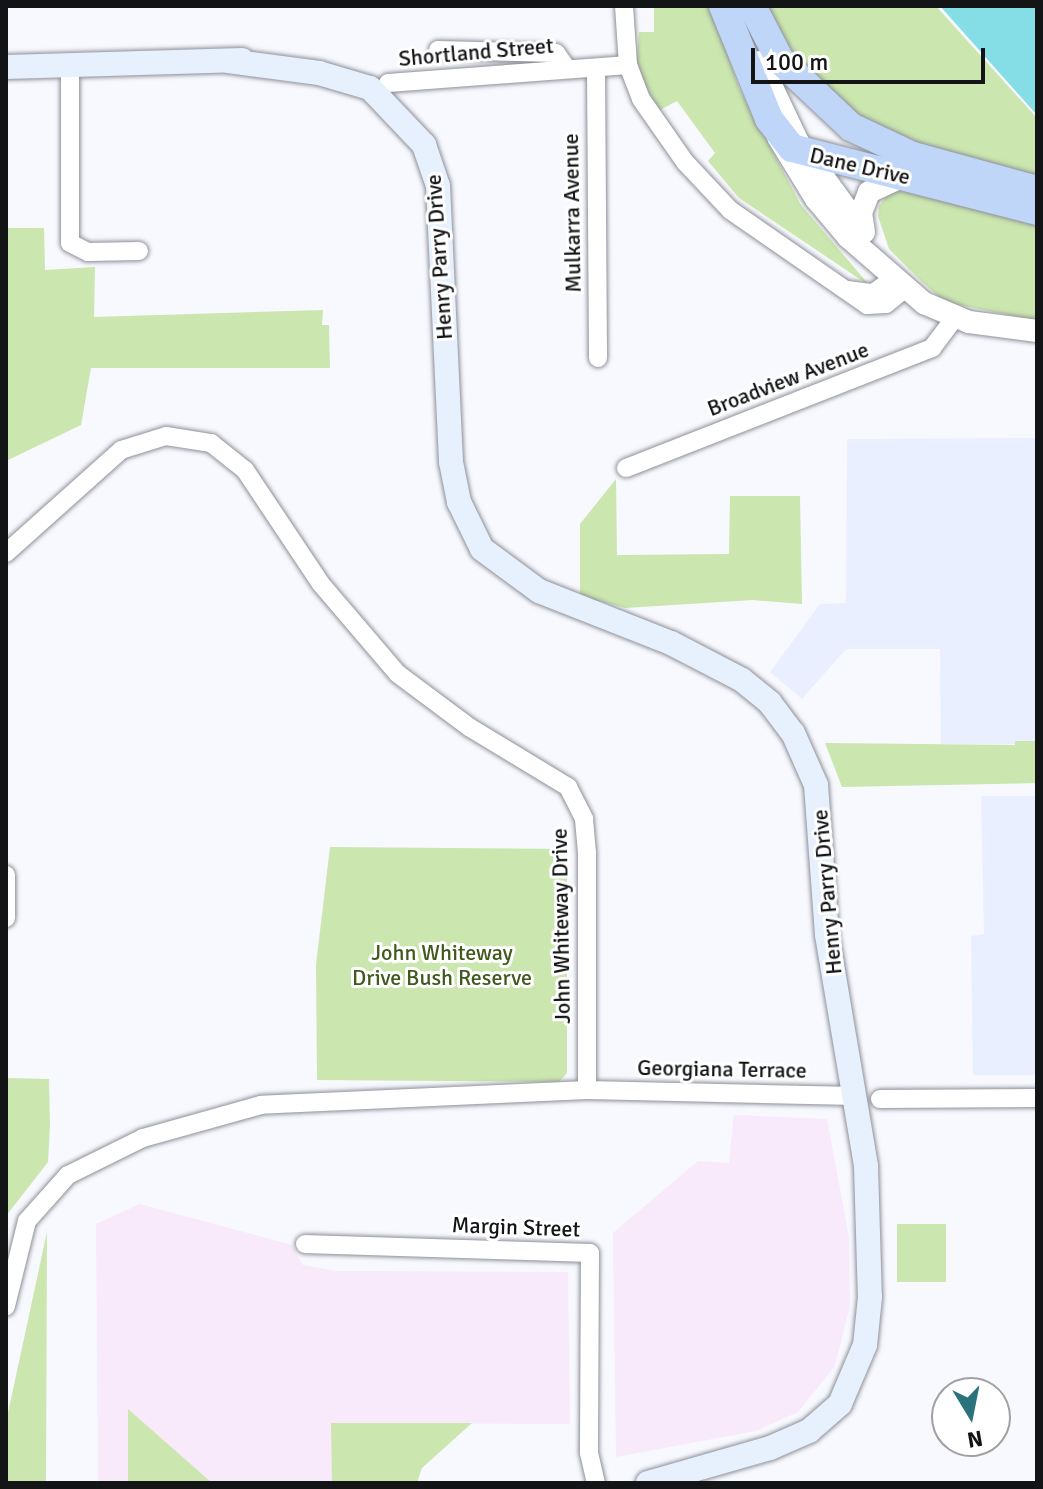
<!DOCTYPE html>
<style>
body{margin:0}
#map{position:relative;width:1043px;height:1489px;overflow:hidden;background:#f7f9fe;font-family:Signika,sans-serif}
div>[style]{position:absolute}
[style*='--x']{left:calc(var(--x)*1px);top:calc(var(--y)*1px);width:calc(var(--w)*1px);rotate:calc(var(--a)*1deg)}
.built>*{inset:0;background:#eaefff}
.education>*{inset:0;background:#f8e9fb}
.green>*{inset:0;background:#cbe6ae;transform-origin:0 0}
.water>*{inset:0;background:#85dde6}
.roads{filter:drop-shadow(0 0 2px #8e9098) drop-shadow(0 0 2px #8e9098)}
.minor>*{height:18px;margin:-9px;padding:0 9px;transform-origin:9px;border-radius:9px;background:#fff}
.tertiary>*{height:22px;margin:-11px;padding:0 11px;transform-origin:11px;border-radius:11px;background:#fff}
.secondary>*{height:24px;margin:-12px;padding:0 12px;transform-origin:12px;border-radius:12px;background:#e7f0fd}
.trunk>*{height:28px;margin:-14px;padding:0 14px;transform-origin:14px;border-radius:14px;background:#c0d6f8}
span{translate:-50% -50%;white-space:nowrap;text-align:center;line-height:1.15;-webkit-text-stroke:6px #fff;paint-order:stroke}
.street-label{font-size:22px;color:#131416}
.park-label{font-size:22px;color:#40591c}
.frame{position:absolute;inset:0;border:8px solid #131416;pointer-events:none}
.north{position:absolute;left:931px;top:1377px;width:80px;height:80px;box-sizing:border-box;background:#fff;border:2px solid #a1a1a2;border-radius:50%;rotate:170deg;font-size:22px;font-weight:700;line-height:32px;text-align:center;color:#131416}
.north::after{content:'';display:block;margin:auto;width:28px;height:36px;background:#2a737c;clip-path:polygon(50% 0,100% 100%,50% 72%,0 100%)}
.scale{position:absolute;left:751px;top:48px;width:234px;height:36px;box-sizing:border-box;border:4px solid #131416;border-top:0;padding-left:10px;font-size:24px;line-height:28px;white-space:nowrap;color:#131416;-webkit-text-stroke:6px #fff;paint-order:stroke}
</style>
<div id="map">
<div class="built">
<i style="clip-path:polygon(1037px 438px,1037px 744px,941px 744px,940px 649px,846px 649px,802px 699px,770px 672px,820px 604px,846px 603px,847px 439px)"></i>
<i style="clip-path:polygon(981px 796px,1037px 796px,1037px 1075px,973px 1075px,971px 936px,984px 934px)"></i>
</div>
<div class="education">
<i style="clip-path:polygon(734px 1115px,827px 1119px,849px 1237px,850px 1306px,835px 1366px,798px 1412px,756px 1431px,616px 1457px,613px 1233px,698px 1161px,729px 1163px)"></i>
<i style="clip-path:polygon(140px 1204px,292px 1245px,303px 1265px,336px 1271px,568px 1272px,570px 1424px,332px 1423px,332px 1483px,98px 1483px,96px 1224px)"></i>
</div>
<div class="green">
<i style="clip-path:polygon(654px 6px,710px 6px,740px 90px,801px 205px,870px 286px,739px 198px,708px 161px,715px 153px,677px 101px,660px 110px,636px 73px,639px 32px,654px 32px)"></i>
<i style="clip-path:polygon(766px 6px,936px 6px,1037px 118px,1037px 179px,929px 148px,855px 115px,788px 49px)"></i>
<i style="clip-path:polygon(895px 185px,1037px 219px,1037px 321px,945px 302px,921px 281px,889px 249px,878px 216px,879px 206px)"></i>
<i style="clip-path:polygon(6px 228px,44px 228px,45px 270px,95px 267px,94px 317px,323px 310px,322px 325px,329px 325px,330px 368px,91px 368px,81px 425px,6px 461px)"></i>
<i style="clip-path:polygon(616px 479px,617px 555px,729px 554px,730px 496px,800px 496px,802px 604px,753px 600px,625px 608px,580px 596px,580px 524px)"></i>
<i style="clip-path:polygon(1015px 741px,1037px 741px,1037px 783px,842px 787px,825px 743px,1015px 745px)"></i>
<i style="clip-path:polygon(330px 847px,567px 849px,567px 1073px,559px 1082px,317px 1080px,316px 965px)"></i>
<i style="clip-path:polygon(6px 1078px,49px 1079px,50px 1125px,48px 1162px,6px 1216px)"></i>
<i style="left:897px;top:1224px;width:49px;height:58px"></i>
<i style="clip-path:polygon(47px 1232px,46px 1483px,6px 1483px,6px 1422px)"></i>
<i style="clip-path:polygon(128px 1409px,212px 1483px,128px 1483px)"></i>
<i style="clip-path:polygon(331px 1423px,472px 1423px,422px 1468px,417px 1483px,332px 1483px)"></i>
</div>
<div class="water">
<i style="clip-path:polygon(940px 6px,1037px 6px,1037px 115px)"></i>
</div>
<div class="roads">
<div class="minor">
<i style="--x:624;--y:6;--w:59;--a:86.1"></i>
<i style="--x:628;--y:65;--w:36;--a:69"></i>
<i style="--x:641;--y:99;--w:77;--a:55.1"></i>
<i style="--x:685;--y:162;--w:66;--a:46.8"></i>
<i style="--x:730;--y:210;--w:167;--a:34.7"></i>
<i style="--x:867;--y:305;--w:19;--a:-3"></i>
<i style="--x:886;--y:304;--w:26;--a:-39"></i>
<i style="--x:438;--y:50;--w:118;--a:1.5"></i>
<i style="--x:556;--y:53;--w:19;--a:55"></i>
<i style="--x:70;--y:65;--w:178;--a:90"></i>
<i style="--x:70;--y:243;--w:20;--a:27"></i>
<i style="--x:88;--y:252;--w:51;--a:-1.1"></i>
<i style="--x:596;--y:68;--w:290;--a:89.6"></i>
<i style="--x:388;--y:83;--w:241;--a:-4.3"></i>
<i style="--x:847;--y:290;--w:26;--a:7"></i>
<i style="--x:873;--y:293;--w:24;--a:-35"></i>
<i style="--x:626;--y:468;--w:329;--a:-21.4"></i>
<i style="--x:932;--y:348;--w:38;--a:-53"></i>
<i style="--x:6;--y:553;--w:154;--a:-41.8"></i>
<i style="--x:121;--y:450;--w:47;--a:-17.3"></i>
<i style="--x:166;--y:436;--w:46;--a:8.8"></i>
<i style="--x:211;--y:443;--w:43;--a:38.5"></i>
<i style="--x:245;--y:470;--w:137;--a:56.3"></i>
<i style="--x:321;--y:584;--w:118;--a:49.5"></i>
<i style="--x:398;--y:674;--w:89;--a:36.7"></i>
<i style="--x:469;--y:727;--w:116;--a:31.2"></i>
<i style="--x:568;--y:787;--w:36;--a:63"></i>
<i style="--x:584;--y:819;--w:33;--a:85"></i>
<i style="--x:587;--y:852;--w:238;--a:90"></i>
<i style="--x:587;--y:1090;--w:326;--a:177.4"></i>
<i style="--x:261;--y:1105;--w:123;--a:164.4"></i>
<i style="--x:143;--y:1138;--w:84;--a:153.7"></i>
<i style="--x:68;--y:1175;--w:62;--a:131.7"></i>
<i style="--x:27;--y:1221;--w:88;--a:103.9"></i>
<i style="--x:6;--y:875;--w:43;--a:90"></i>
<i style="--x:587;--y:1090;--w:269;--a:1.3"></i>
<i style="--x:880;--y:1099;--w:157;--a:-0.4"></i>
<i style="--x:305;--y:1244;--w:285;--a:1.8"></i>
<i style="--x:590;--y:1253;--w:200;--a:90.3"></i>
<i style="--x:589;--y:1453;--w:31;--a:77"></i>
</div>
<div class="tertiary">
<i style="--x:760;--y:62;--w:89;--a:64.6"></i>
<i style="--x:798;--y:142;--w:109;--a:54"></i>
<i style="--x:778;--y:137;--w:73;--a:58.5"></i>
<i style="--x:816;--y:199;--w:50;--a:49.9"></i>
<i style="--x:848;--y:237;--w:101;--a:41"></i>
<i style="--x:924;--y:303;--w:49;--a:22.9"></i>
<i style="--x:969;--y:322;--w:69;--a:7.5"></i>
<i style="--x:864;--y:232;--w:19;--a:-99"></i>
<i style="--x:861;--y:213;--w:22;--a:-69"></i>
<i style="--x:869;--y:192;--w:38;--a:-25"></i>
</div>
<div class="secondary">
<i style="--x:228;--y:61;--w:92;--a:7.5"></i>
<i style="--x:319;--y:73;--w:53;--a:16.4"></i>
<i style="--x:370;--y:88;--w:79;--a:46.5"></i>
<i style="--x:424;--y:145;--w:43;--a:71.1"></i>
<i style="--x:438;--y:186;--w:276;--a:87.3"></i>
<i style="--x:451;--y:462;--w:41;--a:78.7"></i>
<i style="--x:459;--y:502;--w:52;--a:63.9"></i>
<i style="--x:482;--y:549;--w:71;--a:36.4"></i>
<i style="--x:539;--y:591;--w:142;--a:21.5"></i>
<i style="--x:671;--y:643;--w:80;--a:27.5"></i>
<i style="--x:742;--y:680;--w:36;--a:39"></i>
<i style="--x:770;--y:703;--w:38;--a:53"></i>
<i style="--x:793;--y:733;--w:57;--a:66.1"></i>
<i style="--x:816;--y:785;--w:150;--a:85.8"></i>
<i style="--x:827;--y:935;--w:234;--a:80.4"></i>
<i style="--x:866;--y:1166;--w:131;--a:88.3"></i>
<i style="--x:870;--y:1297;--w:48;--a:95.9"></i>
<i style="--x:865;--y:1345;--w:64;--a:113"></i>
<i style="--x:840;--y:1404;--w:41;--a:138.9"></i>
<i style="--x:809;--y:1431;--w:43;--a:156.4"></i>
<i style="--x:770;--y:1448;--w:127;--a:164"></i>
<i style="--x:6;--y:67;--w:236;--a:-1.7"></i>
</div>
<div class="trunk">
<i style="--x:723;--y:6;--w:122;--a:67.8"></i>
<i style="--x:769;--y:119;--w:37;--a:52"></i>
<i style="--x:792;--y:148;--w:253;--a:14.4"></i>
<i style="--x:752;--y:6;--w:61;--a:62.6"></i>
<i style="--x:780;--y:60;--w:98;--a:43.3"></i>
<i style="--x:851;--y:127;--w:68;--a:25.1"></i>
<i style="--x:913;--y:156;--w:129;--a:15.3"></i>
</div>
</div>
<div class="street-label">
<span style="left:476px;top:52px;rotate:-5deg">Shortland Street</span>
<span style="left:860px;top:166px;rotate:13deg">Dane Drive</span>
<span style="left:572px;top:213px;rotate:-91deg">Mulkarra Avenue</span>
<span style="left:439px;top:257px;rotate:-94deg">Henry Parry Drive</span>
<span style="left:788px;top:379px;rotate:-21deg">Broadview Avenue</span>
<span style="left:827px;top:892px;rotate:-95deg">Henry Parry Drive</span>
<span style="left:561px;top:926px;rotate:-91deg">John Whiteway Drive</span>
<span style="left:722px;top:1069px;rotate:1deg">Georgiana Terrace</span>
<span style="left:516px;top:1227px;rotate:2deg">Margin Street</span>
</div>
<div class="park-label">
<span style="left:442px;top:965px">John Whiteway<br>Drive Bush Reserve</span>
</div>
<div class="frame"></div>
<div class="north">N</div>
<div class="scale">100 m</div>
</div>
